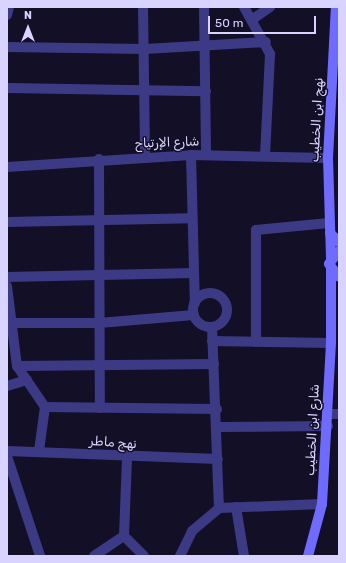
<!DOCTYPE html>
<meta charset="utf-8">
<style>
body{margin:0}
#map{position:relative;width:346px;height:563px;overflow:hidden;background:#130f26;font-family:Rubik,Cairo,sans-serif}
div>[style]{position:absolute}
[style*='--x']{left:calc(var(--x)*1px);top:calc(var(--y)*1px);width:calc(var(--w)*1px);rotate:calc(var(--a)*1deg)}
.street>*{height:10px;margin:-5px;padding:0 5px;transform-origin:5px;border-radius:5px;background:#3d3a85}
.street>.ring{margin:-5px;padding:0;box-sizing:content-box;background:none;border:10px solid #3d3a85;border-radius:50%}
.secondary>*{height:10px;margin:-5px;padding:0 5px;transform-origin:5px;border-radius:5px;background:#6f6bff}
span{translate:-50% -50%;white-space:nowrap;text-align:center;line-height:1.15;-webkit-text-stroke:3px #130f26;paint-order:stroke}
.street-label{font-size:13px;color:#d9d4ff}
.frame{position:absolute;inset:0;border:8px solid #d9d4ff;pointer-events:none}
.north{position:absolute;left:8px;top:8px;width:40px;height:40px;-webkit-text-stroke:3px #130f26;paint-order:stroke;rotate:0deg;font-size:11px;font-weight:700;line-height:16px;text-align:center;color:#d9d4ff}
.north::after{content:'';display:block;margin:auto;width:14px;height:18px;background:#d9d4ff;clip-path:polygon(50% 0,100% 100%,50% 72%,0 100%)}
.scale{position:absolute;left:208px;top:16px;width:108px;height:18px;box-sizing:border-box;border:2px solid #d9d4ff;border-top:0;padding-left:5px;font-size:12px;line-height:14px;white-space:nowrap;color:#d9d4ff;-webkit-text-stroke:3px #130f26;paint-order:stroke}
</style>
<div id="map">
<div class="street">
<i style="--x:143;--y:7;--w:150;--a:89.2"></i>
<i style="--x:204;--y:7;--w:148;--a:89.2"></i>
<i style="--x:244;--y:7;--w:54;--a:61"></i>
<i style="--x:270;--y:54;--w:101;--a:92.8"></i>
<i style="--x:7;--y:15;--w:8;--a:-76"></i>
<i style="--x:253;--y:19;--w:21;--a:-35"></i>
<i style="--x:7;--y:47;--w:138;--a:0.8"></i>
<i style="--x:145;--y:49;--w:121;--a:-3.3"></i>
<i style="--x:7;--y:88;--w:199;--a:0.9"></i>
<i style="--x:191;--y:155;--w:148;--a:88.5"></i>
<i style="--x:99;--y:159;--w:249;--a:89.8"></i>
<i style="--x:7;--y:167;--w:184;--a:-3.7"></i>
<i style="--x:191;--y:155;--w:137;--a:1.3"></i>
<i style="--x:7;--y:222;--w:184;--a:-1.2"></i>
<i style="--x:7;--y:277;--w:186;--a:-1.2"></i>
<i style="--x:7;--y:286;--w:81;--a:82.9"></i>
<i style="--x:17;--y:366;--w:50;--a:55.7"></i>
<i style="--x:45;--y:407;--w:44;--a:97.8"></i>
<i class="ring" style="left:193px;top:293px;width:24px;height:24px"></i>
<i style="--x:7;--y:323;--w:92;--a:0"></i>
<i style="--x:99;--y:323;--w:95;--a:-4.8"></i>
<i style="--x:212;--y:327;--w:181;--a:87.8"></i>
<i style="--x:219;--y:508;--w:103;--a:-2.2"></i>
<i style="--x:212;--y:341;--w:119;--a:1"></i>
<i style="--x:256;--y:342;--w:112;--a:-90"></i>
<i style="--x:256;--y:230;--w:73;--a:-5.5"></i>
<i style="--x:17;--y:366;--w:197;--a:-0.6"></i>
<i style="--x:7;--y:386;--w:21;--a:-17"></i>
<i style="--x:45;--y:407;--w:172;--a:0.7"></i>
<i style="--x:328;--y:414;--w:11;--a:0"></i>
<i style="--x:217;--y:427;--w:111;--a:-0.5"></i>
<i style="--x:7;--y:451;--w:211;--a:2.2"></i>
<i style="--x:7;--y:456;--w:105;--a:71.7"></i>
<i style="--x:127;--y:458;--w:78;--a:92.2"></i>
<i style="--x:124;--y:536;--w:28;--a:45"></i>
<i style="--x:236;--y:507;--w:50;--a:80.7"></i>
<i style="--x:94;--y:556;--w:36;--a:-34"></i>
<i style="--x:180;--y:556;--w:28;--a:-64"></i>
<i style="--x:192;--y:531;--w:35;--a:-40"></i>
</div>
<div class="secondary">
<i style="--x:330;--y:233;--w:13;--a:45"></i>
<i style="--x:339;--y:251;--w:16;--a:128"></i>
<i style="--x:329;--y:264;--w:16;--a:52"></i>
<i style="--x:331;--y:258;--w:100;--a:-91.7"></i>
<i style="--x:328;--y:158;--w:151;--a:-87"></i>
<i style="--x:308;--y:556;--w:54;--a:-74.9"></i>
<i style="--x:322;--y:504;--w:161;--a:-86.8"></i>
<i style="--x:331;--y:343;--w:74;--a:-90"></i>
</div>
<div class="street-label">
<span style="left:317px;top:120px;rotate:-87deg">نهج ابن الخطيب</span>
<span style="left:167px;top:143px;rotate:-2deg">شارع الإرتياح</span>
<span style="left:313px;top:430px;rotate:-87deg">شارع ابن الخطيب</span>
<span style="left:113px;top:443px;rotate:4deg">نهج ماطر</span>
</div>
<div class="frame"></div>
<div class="north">N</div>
<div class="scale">50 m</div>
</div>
